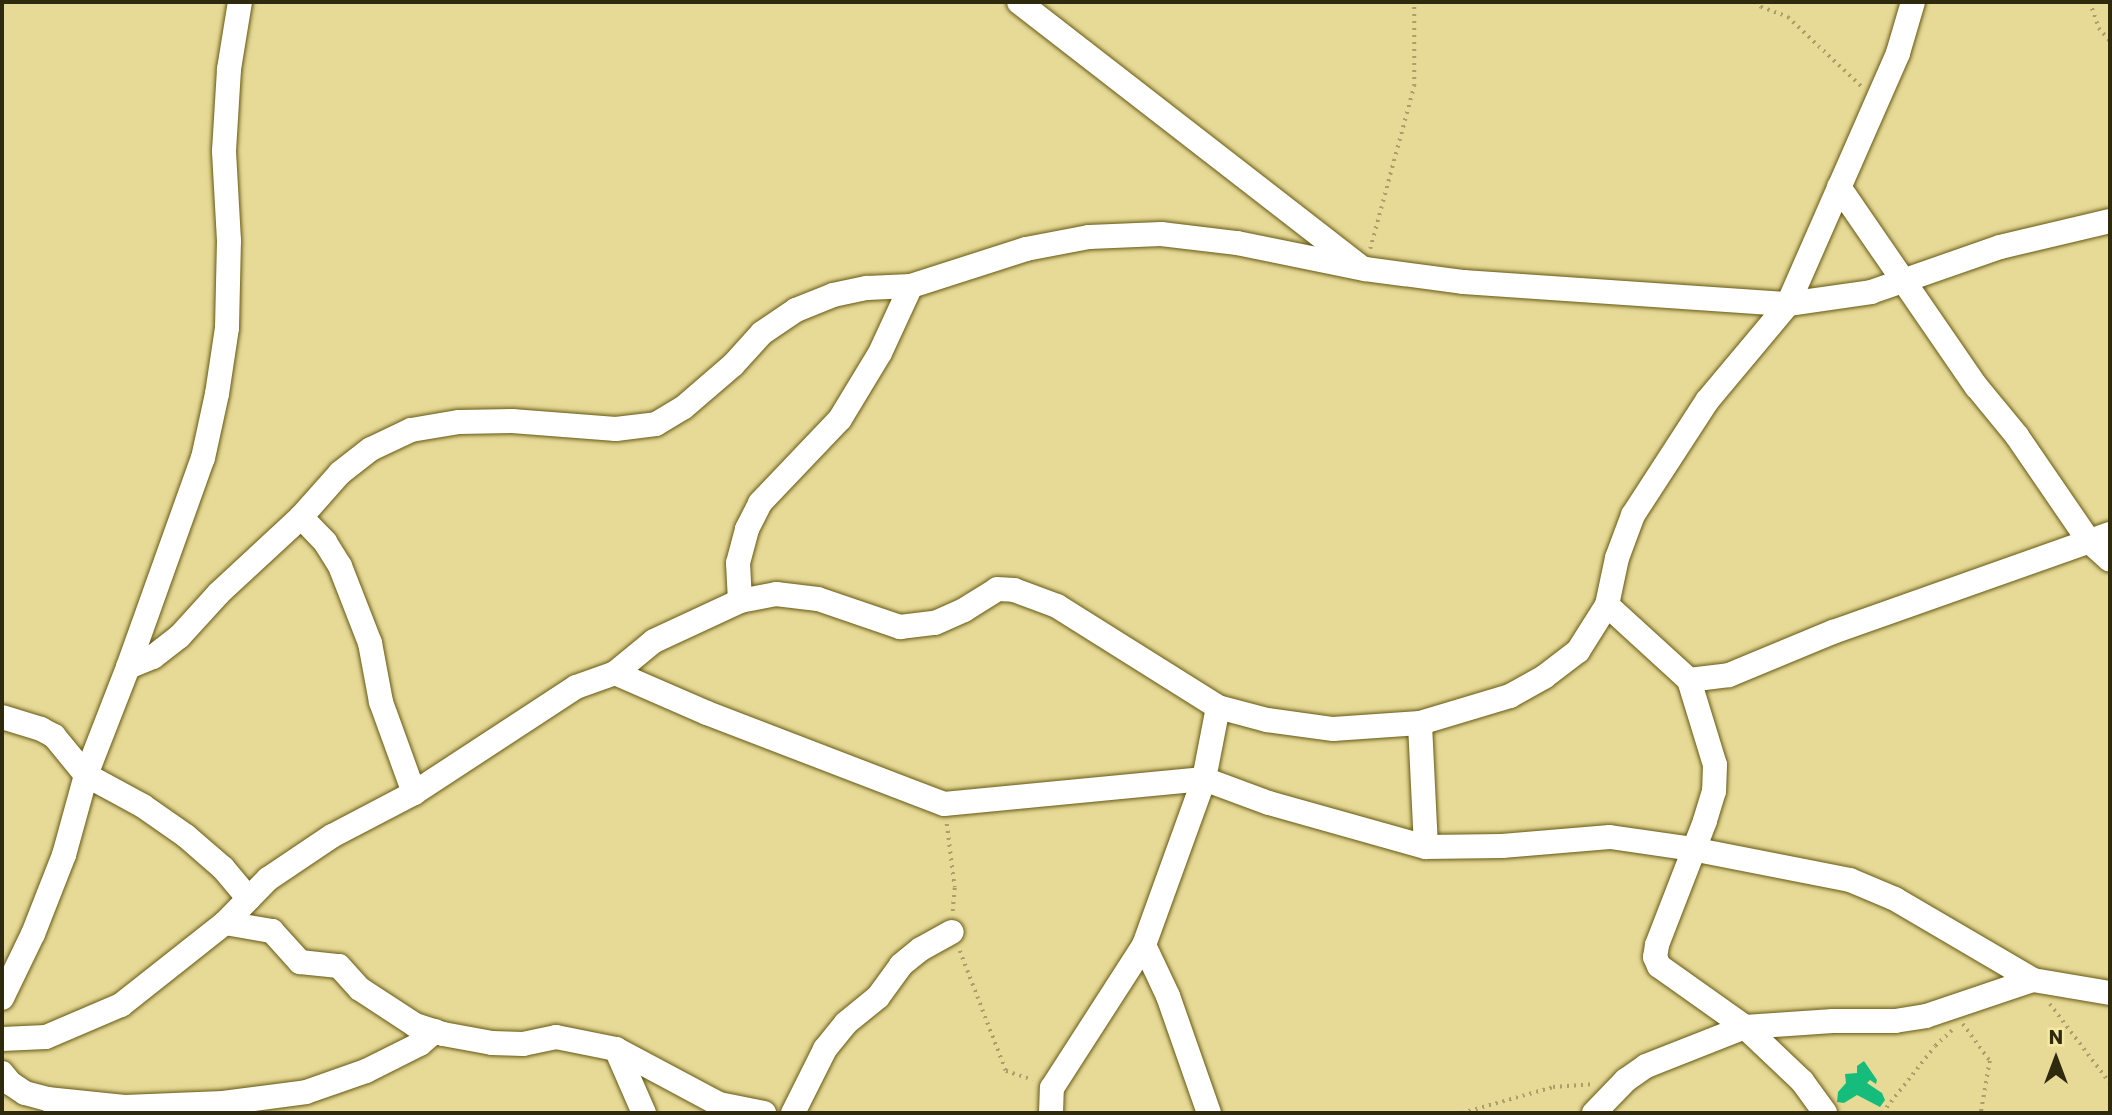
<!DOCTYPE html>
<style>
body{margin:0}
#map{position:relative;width:2112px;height:1115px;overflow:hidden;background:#e7da97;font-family:Poppins,sans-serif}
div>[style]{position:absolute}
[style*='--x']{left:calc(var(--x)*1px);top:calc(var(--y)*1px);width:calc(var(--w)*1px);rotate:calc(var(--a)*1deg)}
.forest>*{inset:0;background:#15bc7b}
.path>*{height:3.5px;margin-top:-1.75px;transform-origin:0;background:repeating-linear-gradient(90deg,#aa9f69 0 2px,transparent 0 7px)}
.roads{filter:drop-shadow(0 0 2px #655913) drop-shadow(0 0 2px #655913)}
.minor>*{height:24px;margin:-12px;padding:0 12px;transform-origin:12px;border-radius:12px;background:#fff}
span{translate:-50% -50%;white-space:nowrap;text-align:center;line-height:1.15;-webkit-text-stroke:5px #f4e8a3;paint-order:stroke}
.frame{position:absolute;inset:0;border:4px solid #2f2a0e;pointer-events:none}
.north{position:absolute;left:2021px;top:1024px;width:70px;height:70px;-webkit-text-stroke:5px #f4e8a3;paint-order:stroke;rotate:0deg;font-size:19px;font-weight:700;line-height:28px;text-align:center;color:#2f2a0e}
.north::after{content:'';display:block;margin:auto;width:24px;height:32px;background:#2f2a0e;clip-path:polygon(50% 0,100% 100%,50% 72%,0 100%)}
</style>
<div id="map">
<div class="forest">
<i style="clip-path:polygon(1864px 1061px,1877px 1080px,1876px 1084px,1870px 1080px,1867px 1083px,1882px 1093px,1885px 1100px,1880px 1107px,1857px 1095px,1844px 1103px,1837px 1102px,1838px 1092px,1846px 1083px,1845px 1074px,1857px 1073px,1857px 1066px)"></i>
</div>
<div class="path">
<i style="--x:1755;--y:2;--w:8;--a:40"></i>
<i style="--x:1761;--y:7;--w:29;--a:20"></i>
<i style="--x:1788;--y:17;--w:102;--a:43.4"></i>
<i style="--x:2090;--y:2;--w:28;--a:71"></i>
<i style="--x:2099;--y:28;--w:17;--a:50"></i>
<i style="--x:1370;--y:249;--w:169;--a:-74.9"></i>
<i style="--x:1414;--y:86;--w:84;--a:-90"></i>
<i style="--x:947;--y:824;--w:64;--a:82.9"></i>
<i style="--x:955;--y:888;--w:25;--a:95"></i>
<i style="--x:960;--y:951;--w:129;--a:69"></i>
<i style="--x:1006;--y:1071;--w:28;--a:18"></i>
<i style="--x:2050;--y:1004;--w:99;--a:52.8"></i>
<i style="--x:1963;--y:1024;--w:46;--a:53.9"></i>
<i style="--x:1990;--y:1061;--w:53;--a:99.8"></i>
<i style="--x:1462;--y:1113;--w:95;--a:-15.9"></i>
<i style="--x:1553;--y:1087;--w:39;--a:-4"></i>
<i style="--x:1882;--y:1113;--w:85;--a:-51.7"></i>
<i style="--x:1935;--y:1046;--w:23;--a:-43"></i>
</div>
<div class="roads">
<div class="minor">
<i style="--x:1019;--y:2;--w:433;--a:37.8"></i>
<i style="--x:1839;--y:187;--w:242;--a:55.5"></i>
<i style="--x:1976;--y:386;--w:65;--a:50.6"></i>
<i style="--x:2017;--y:436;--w:127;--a:55.6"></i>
<i style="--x:2089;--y:541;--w:28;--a:42"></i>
<i style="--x:301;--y:517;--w:35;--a:46"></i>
<i style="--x:325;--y:542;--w:28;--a:58"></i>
<i style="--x:340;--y:566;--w:83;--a:68.7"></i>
<i style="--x:370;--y:643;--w:60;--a:79.4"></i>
<i style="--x:381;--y:702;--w:97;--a:70.1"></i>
<i style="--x:740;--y:601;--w:38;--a:-93"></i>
<i style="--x:738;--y:563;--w:35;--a:-75"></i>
<i style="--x:747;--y:529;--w:29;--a:-63"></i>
<i style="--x:760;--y:503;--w:116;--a:-46.4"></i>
<i style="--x:840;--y:419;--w:77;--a:-58.8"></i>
<i style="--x:880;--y:353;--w:74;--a:-65.2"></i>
<i style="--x:1607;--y:605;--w:111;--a:42.4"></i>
<i style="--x:1689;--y:680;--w:89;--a:73"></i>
<i style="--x:1715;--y:765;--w:26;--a:92"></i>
<i style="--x:1714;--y:791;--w:31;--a:107"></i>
<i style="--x:1705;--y:821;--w:133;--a:111.2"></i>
<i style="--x:1657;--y:945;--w:12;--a:99"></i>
<i style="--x:1655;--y:957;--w:10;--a:66"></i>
<i style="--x:1659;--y:966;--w:105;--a:35.3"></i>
<i style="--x:1745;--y:1027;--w:79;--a:43.5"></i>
<i style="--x:1802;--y:1081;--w:39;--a:54"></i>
<i style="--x:128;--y:667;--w:222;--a:-70.3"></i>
<i style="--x:203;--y:458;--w:66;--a:-77.7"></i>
<i style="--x:217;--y:394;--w:67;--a:-81.4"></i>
<i style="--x:227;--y:328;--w:87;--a:-88.7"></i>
<i style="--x:229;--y:241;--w:90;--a:-93.2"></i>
<i style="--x:224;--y:151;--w:82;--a:-86.5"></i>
<i style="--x:229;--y:69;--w:68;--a:-80.7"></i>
<i style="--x:615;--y:673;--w:50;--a:-39.4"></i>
<i style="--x:654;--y:641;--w:95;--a:-24.9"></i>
<i style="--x:740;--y:601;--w:37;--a:-11"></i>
<i style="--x:776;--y:594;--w:42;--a:6.8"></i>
<i style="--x:818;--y:599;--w:87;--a:18.9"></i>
<i style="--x:900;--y:627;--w:35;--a:-7"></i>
<i style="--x:935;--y:623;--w:32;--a:-24"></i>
<i style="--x:964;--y:610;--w:39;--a:-32"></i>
<i style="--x:997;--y:589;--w:17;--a:3"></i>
<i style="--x:1014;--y:590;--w:46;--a:20.4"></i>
<i style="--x:1057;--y:606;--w:190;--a:32.1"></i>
<i style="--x:1218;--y:707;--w:51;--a:14.9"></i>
<i style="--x:1267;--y:720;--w:67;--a:7.8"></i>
<i style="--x:1333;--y:729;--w:87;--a:-3.9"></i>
<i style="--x:1689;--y:680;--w:40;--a:-7.1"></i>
<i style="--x:1729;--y:675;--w:113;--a:-22.5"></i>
<i style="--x:1833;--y:632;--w:294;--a:-19.5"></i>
<i style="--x:2;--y:717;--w:41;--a:17.1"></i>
<i style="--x:41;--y:729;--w:15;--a:28"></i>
<i style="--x:54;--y:736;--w:50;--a:50.6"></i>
<i style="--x:86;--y:775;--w:65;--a:28.5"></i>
<i style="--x:143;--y:806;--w:52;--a:34.9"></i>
<i style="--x:186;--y:836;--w:49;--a:40.9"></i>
<i style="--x:223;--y:868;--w:40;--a:50"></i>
<i style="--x:1426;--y:847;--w:124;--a:-92.8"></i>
<i style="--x:1420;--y:723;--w:94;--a:-16.7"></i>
<i style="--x:1510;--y:696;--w:39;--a:-29"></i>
<i style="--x:1544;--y:677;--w:43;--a:-37.4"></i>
<i style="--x:1578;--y:651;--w:54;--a:-57.8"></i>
<i style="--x:1607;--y:605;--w:48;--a:-78"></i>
<i style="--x:1617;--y:558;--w:46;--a:-69.6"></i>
<i style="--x:1633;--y:515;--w:136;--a:-57"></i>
<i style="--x:1707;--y:401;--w:126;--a:-50.1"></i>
<i style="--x:1788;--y:304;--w:84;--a:-8.2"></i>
<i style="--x:1871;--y:292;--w:137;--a:-19.2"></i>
<i style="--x:2000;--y:247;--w:113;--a:-13.3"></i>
<i style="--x:225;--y:923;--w:48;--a:9.7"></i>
<i style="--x:272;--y:931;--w:42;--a:47.9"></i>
<i style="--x:300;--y:962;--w:39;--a:6"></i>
<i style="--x:339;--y:966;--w:31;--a:48"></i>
<i style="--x:360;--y:989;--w:66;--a:33.2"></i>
<i style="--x:415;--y:1025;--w:29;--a:18"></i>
<i style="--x:443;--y:1034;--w:50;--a:10.4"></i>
<i style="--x:492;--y:1043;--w:31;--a:2"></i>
<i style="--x:523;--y:1044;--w:34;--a:-12"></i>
<i style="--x:556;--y:1037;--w:61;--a:11.3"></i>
<i style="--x:616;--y:1049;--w:70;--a:66.4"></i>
<i style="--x:1144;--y:945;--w:56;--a:64.8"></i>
<i style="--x:1168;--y:996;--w:124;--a:70.7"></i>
<i style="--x:2;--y:998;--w:71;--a:-64.2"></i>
<i style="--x:33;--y:934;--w:85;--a:-68.6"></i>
<i style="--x:64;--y:855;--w:83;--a:-74.6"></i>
<i style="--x:86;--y:775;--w:116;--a:-68.7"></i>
<i style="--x:128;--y:667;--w:27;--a:-22"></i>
<i style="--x:153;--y:657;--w:33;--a:-38"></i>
<i style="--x:179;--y:637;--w:59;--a:-47.7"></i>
<i style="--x:219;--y:593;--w:112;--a:-42.8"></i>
<i style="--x:301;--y:517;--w:59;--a:-48.4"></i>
<i style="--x:340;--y:473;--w:39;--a:-38"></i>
<i style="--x:371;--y:449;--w:44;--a:-25.4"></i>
<i style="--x:411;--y:430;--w:49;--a:-9.5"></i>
<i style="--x:459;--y:422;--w:53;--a:-1.1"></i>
<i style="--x:512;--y:421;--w:104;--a:4.4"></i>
<i style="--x:616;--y:429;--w:40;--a:-7.1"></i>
<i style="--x:656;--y:424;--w:31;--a:-31"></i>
<i style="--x:683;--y:408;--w:66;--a:-40.7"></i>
<i style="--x:733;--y:365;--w:43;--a:-47.8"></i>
<i style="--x:762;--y:333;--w:41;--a:-34.1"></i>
<i style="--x:796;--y:310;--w:40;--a:-22"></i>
<i style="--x:833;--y:295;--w:35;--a:-12"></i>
<i style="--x:867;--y:288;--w:44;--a:-2.6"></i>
<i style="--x:911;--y:286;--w:121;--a:-17.8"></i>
<i style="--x:1026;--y:249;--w:64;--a:-10.8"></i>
<i style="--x:1089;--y:237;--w:72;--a:-2.4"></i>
<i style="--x:1161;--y:234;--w:77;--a:6.8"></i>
<i style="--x:1237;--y:243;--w:131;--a:11.5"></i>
<i style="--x:1365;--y:269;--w:100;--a:7.5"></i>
<i style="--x:1464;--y:282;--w:325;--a:3.9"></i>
<i style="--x:1788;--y:304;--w:274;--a:-66.3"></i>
<i style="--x:1898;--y:53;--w:53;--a:-73.6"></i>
<i style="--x:2;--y:1039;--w:44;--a:-2.6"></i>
<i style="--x:46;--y:1037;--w:82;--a:-23.1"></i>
<i style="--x:121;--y:1005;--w:132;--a:-38.3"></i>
<i style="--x:225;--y:923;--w:62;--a:-45.7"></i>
<i style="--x:268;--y:879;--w:77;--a:-33.9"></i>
<i style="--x:332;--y:836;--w:93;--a:-27.7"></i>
<i style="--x:414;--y:793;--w:194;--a:-33.2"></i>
<i style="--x:576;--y:687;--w:41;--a:-19.7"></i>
<i style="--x:615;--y:673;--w:100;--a:23.5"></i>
<i style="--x:707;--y:713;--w:254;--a:21"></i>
<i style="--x:944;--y:804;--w:261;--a:-5.5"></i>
<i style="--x:1204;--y:779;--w:69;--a:20.3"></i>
<i style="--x:1269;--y:803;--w:163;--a:15.7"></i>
<i style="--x:1426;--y:847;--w:76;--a:-0.8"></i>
<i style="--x:1502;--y:846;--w:108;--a:-4.8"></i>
<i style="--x:1610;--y:837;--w:83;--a:8.3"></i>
<i style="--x:1692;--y:849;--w:161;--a:11.1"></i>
<i style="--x:1850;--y:880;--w:49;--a:22.9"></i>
<i style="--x:1895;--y:899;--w:160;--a:30.4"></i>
<i style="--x:2033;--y:980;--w:78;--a:9.6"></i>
<i style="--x:616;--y:1049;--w:117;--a:28.1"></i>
<i style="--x:719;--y:1104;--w:46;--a:11.3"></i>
<i style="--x:2;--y:1073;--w:13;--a:51"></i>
<i style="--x:10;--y:1083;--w:18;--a:34"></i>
<i style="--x:25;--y:1093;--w:23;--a:15"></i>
<i style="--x:47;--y:1099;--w:78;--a:5.9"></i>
<i style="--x:125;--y:1107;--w:98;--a:-2.3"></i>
<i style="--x:223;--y:1103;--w:84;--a:-7.5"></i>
<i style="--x:306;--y:1092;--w:64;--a:-19.3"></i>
<i style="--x:366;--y:1071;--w:60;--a:-26.6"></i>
<i style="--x:420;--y:1044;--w:20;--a:-41"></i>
<i style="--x:793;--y:1113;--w:72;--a:-63.4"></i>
<i style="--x:825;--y:1049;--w:33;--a:-51"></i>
<i style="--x:846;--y:1023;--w:41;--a:-39.1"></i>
<i style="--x:878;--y:997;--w:39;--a:-54"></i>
<i style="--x:901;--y:965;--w:26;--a:-39"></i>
<i style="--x:921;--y:949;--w:35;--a:-29"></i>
<i style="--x:1051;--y:1113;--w:25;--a:-88"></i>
<i style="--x:1052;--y:1088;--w:170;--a:-57.2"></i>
<i style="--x:1144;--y:945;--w:177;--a:-70.1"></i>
<i style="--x:1204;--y:779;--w:73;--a:-79"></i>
<i style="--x:1594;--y:1113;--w:46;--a:-45.9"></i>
<i style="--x:1626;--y:1080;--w:24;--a:-35"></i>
<i style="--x:1646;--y:1066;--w:106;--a:-21.5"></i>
<i style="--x:1745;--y:1027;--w:88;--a:-3.9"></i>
<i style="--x:1833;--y:1021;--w:62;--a:0"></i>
<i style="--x:1895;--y:1021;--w:31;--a:-9"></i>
<i style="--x:1926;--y:1016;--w:113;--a:-18.6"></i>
</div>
</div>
<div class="frame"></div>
<div class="north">N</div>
</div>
